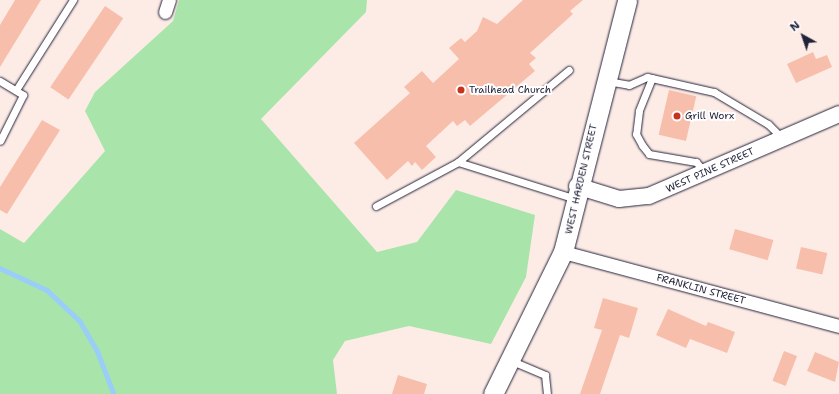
<!DOCTYPE html>
<style>
body{margin:0}
#map{position:relative;width:839px;height:394px;overflow:hidden;background:#fdece6;font-family:"Shantell Sans",sans-serif}
div>[style]{position:absolute}
[style*='--x']{left:calc(var(--x)*1px);top:calc(var(--y)*1px);width:calc(var(--w)*1px);rotate:calc(var(--a)*1deg)}
.green>*{inset:0;background:#a9e5ab}
.stream>*{height:4.5px;margin:-2.25px;padding:0 2.25px;transform-origin:2.25px;border-radius:2.25px;background:#9acdf7}
.building>*{inset:0;background:#f7bfab;transform-origin:0 0}
.roads{filter:drop-shadow(0 0 1px #22223b) drop-shadow(0 0 1px #22223b)}
.service>*{height:7px;margin:-3.5px;padding:0 3.5px;transform-origin:3.5px;border-radius:3.5px;background:#fff}
.minor>*{height:13px;margin:-6.5px;padding:0 6.5px;transform-origin:6.5px;border-radius:6.5px;background:#fff}
.tertiary>*{height:16px;margin:-8px;padding:0 8px;transform-origin:8px;border-radius:8px;background:#fff}
.secondary>*{height:19px;margin:-9.5px;padding:0 9.5px;transform-origin:9.5px;border-radius:9.5px;background:#fff}
.dots>*{width:11px;height:11px;translate:-50% -50%;box-sizing:border-box;border:2px solid #fff;border-radius:50%}
span{translate:-50% -50%;white-space:nowrap;text-align:center;line-height:1.15;-webkit-text-stroke:4px #fff;paint-order:stroke}
.poi-label{font-size:10px;color:#22223b}
.left{translate:0 -50%;text-align:left}
.street-label{font-size:10px;color:#22223b}
.north{position:absolute;left:783px;top:16px;width:40px;height:40px;-webkit-text-stroke:3px #fff;paint-order:stroke;rotate:320deg;font-size:11px;font-weight:700;line-height:16px;text-align:center;color:#22223b}
.north::after{content:'';display:block;margin:auto;width:14px;height:18px;background:#22223b;clip-path:polygon(50% 0,100% 100%,50% 72%,0 100%)}
</style>
<div id="map">
<div class="green">
<i style="clip-path:polygon(179px 0,367px 0,366px 12px,261px 119px,377px 252px,417px 242px,456px 190px,535px 215px,526px 277px,491px 344px,409px 326px,345px 341px,333px 360px,337px 394px,0 394px,0 229px,24px 243px,105px 151px,85px 111px,95px 92px,173px 21px)"></i>
</div>
<div class="stream">
<i style="--x:0;--y:268;--w:52;--a:25.1"></i>
<i style="--x:47;--y:290;--w:45;--a:43.2"></i>
<i style="--x:80;--y:321;--w:34;--a:60"></i>
<i style="--x:97;--y:350;--w:47;--a:68.9"></i>
</div>
<div class="building">
<i style="clip-path:polygon(15px 0,41px 0,0 67px,0 25px)"></i>
<i style="clip-path:polygon(523px 0,583px 0,570px 11px,573px 14px,530px 53px,536px 58px,529px 64px,535px 71px,470px 126px,465px 120px,457px 126px,453px 121px,426px 146px,436px 157px,422px 170px,415px 162px,412px 166px,408px 161px,387px 180px,354px 143px,410px 93px,404px 87px,422px 71px,433px 83px,459px 59px,449px 48px,461px 38px,465px 42px,477px 31px,483px 17px,497px 24px)"></i>
<i style="left:105px;top:6px;width:22px;height:98px;rotate:34deg"></i>
<i style="clip-path:polygon(813px 52px,816px 59px,827px 55px,832px 67px,796px 83px,787px 64px)"></i>
<i style="left:669px;top:90px;width:28px;height:46px;rotate:13deg"></i>
<i style="clip-path:polygon(42px 120px,60px 130px,7px 214px,0 210px,0 187px)"></i>
<i style="left:735px;top:229px;width:40px;height:21px;rotate:16deg"></i>
<i style="left:801px;top:247px;width:27px;height:22px;rotate:13deg"></i>
<i style="clip-path:polygon(603px 298px,638px 308px,629px 338px,620px 335px,600px 394px,580px 394px,602px 330px,594px 328px)"></i>
<i style="clip-path:polygon(668px 309px,706px 326px,708px 322px,735px 332px,727px 353px,690px 339px,686px 348px,656px 335px)"></i>
<i style="left:784px;top:351px;width:14px;height:32px;rotate:21deg"></i>
<i style="clip-path:polygon(815px 352px,839px 362px,835px 382px,807px 371px)"></i>
<i style="clip-path:polygon(398px 375px,427px 384px,424px 394px,392px 394px)"></i>
</div>
<div class="roads">
<div class="service">
<i style="--x:652;--y:78;--w:35;--a:112"></i>
<i style="--x:639;--y:111;--w:23;--a:97"></i>
<i style="--x:636;--y:134;--w:13;--a:61"></i>
<i style="--x:642;--y:145;--w:11;--a:52"></i>
<i style="--x:649;--y:154;--w:48;--a:9.7"></i>
<i style="--x:696;--y:162;--w:13;--a:48"></i>
<i style="--x:0;--y:81;--w:27;--a:31"></i>
<i style="--x:23;--y:95;--w:51;--a:116.6"></i>
<i style="--x:607;--y:81;--w:22;--a:10"></i>
<i style="--x:629;--y:85;--w:20;--a:-24"></i>
<i style="--x:647;--y:77;--w:69;--a:12.6"></i>
<i style="--x:714;--y:92;--w:63;--a:30.7"></i>
<i style="--x:768;--y:124;--w:20;--a:45"></i>
<i style="--x:16;--y:90;--w:107;--a:-57.7"></i>
<i style="--x:458;--y:162;--w:144;--a:-39.7"></i>
<i style="--x:376;--y:206;--w:93;--a:-28.2"></i>
<i style="--x:458;--y:162;--w:124;--a:17.4"></i>
<i style="--x:512;--y:361;--w:36;--a:23"></i>
<i style="--x:545;--y:375;--w:19;--a:84"></i>
</div>
<div class="minor">
<i style="--x:165;--y:12;--w:13;--a:-72"></i>
<i style="--x:563;--y:252;--w:286;--a:15"></i>
</div>
<div class="tertiary">
<i style="--x:577;--y:186;--w:44;--a:17.2"></i>
<i style="--x:619;--y:199;--w:30;--a:-6"></i>
<i style="--x:649;--y:196;--w:207;--a:-23.3"></i>
</div>
<div class="secondary">
<i style="--x:493;--y:394;--w:158;--a:-63.8"></i>
<i style="--x:563;--y:252;--w:260;--a:-75.7"></i>
</div>
</div>
<div class="dots">
<i style="left:461px;top:90px;background:#c8321e"></i>
<i style="left:677px;top:116px;background:#c8321e"></i>
</div>
<div class="poi-label">
<span class="left" style="left:469px;top:90px">Trailhead Church</span>
<span class="left" style="left:685px;top:116px">Grill Worx</span>
</div>
<div class="street-label">
<span style="left:710px;top:170px;rotate:-24deg">WEST PINE STREET</span>
<span style="left:581px;top:179px;rotate:-77deg">WEST HARDEN STREET</span>
<span style="left:701px;top:289px;rotate:15deg">FRANKLIN STREET</span>
</div>
<div class="north">N</div>
</div>
